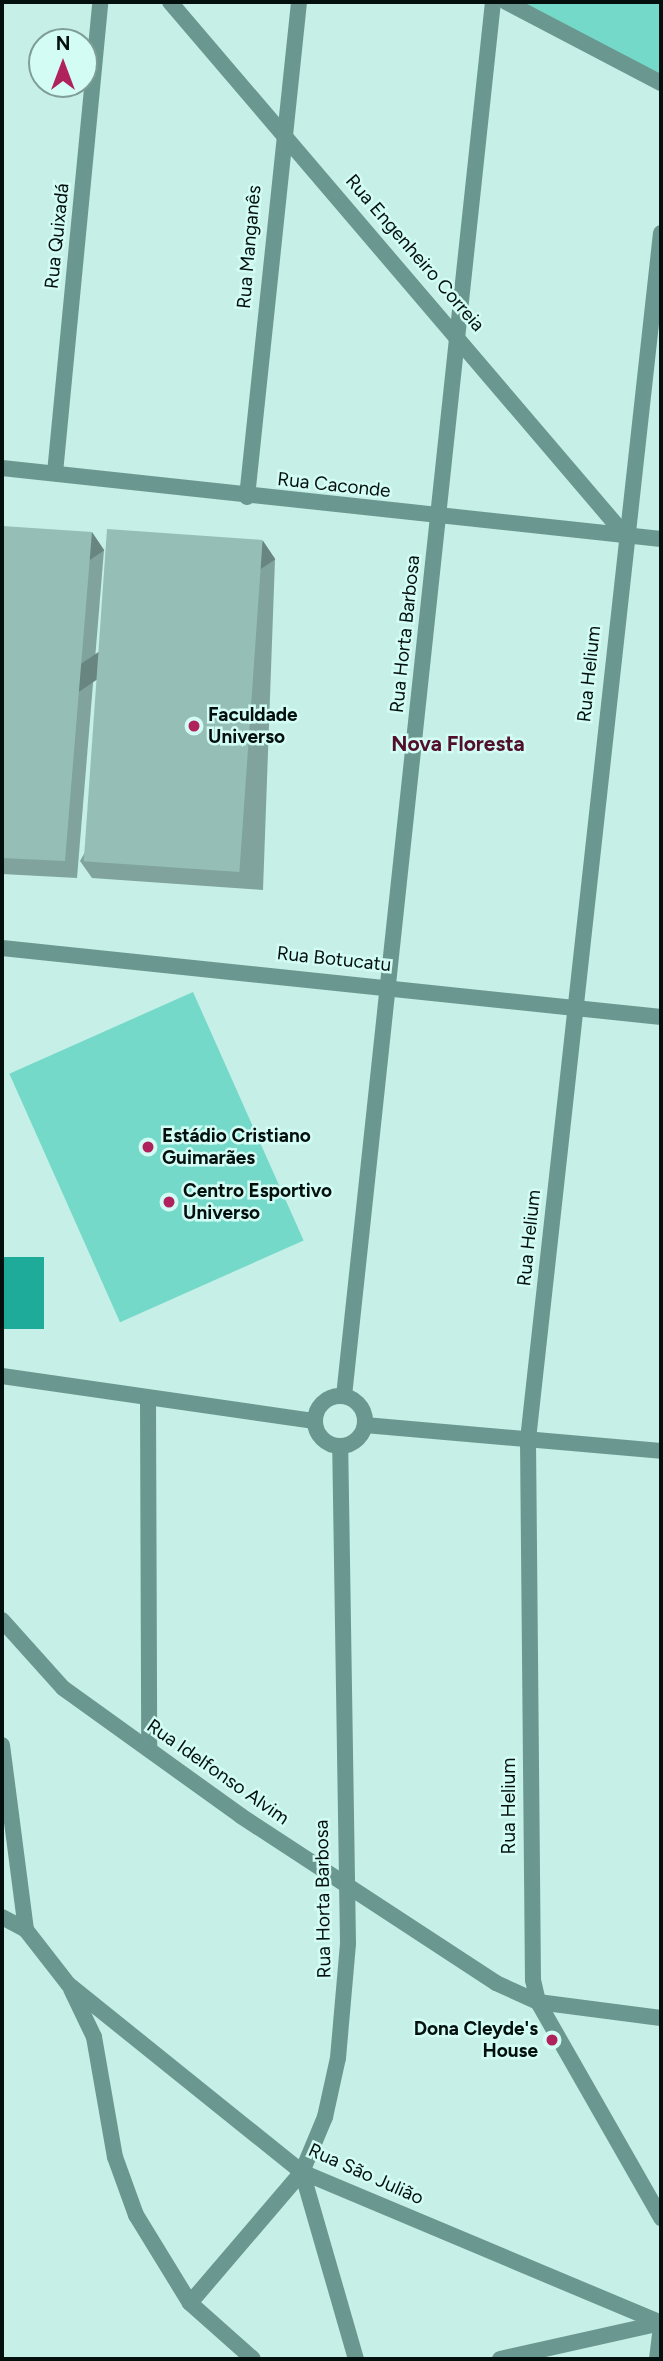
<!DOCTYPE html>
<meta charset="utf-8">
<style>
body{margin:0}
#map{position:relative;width:663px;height:2361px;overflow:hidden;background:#c5efe7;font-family:Figtree,sans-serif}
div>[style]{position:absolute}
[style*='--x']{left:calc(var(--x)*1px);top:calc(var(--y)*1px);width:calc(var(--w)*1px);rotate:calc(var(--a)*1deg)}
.green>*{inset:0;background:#74d9c8;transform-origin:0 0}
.water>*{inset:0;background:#1fab9a;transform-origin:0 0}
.minor>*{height:16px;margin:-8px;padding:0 8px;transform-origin:8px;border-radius:8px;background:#6a978f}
.minor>.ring{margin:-8px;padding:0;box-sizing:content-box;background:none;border:16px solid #6a978f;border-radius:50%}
.wall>*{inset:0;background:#80a39d}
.shaded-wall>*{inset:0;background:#68857f;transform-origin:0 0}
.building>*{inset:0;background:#95beb6;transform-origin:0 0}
.dots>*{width:19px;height:19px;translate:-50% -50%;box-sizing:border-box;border:4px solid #d2fcf4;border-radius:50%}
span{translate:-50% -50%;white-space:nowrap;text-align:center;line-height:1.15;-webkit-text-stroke:5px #d2fcf4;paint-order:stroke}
.street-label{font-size:19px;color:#03100d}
.poi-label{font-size:19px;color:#03100d;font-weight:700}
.left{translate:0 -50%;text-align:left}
.right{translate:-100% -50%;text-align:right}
.neighbourhood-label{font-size:21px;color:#520f29;font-weight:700}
.frame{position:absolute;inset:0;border:4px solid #03100d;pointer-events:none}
.north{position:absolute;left:28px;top:28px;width:70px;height:70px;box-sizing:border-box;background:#d2fcf4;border:2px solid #7f9e98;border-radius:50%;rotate:0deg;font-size:19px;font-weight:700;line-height:28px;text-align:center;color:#03100d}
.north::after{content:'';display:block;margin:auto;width:24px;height:32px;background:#af225c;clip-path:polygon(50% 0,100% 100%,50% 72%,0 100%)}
</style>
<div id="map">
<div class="green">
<i style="clip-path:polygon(517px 2px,661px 2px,661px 80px)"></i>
<i style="left:193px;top:992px;width:272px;height:201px;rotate:66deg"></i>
</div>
<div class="water">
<i style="left:2px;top:1257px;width:42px;height:72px"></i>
</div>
<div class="minor">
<i style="--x:170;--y:2;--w:699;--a:49.52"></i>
<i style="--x:506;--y:2;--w:175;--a:27.6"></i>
<i style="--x:661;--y:233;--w:1214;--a:96.29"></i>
<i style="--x:528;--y:1440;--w:540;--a:89.47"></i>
<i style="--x:533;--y:1980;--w:23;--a:77"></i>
<i style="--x:538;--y:2002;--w:249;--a:60.3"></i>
<i style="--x:2;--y:468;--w:663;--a:6.15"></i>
<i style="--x:55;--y:473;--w:473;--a:-84.5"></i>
<i style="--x:247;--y:497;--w:498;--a:-84"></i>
<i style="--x:2;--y:948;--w:663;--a:5.98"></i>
<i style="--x:2;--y:1376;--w:316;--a:8.2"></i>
<i style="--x:344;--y:1396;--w:1402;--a:-83.9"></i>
<i class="ring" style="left:315px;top:1396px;width:34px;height:34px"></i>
<i style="--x:148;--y:1400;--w:348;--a:89.8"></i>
<i style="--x:365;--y:1425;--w:297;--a:5"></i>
<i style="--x:2;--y:1620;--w:91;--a:48.1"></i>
<i style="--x:63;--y:1688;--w:219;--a:35.7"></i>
<i style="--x:241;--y:1816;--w:305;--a:33.2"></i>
<i style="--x:496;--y:1983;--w:46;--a:24.3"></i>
<i style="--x:538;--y:2002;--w:124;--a:7.4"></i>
<i style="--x:2;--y:1745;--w:187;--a:82.6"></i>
<i style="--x:2;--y:1917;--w:27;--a:28"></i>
<i style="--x:26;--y:1930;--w:68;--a:52.1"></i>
<i style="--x:68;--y:1984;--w:300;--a:38.8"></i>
<i style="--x:302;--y:2172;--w:389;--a:22.8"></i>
<i style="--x:71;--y:1989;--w:53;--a:64.4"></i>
<i style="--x:94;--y:2037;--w:122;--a:80.1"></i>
<i style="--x:115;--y:2157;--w:62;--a:70.1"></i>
<i style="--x:136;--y:2215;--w:103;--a:58.5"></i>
<i style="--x:190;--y:2303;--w:84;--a:41.6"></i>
<i style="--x:302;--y:2172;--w:195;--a:73.9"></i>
<i style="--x:190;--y:2303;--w:172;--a:-49.5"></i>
<i style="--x:302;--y:2172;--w:60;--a:-67.3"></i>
<i style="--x:325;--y:2117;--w:60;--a:-77.6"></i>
<i style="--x:338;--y:2058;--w:115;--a:-85"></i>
<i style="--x:348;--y:1943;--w:497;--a:-90.9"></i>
<i style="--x:500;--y:2359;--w:165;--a:-12.6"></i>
<i style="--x:657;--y:2359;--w:34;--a:-83"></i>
</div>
<div class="wall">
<i style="clip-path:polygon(2px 526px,104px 550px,77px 878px,2px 874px)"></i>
<i style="clip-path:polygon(263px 541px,275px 559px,263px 890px,92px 878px,80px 861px)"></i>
</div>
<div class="shaded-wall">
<i style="left:92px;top:532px;width:22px;height:330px;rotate:56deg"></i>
<i style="left:263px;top:541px;width:22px;height:332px;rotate:56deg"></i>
</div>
<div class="building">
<i style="clip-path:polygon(2px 526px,92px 532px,65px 861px,2px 858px)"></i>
<i style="left:107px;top:529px;width:156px;height:333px;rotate:4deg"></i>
</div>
<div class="dots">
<i style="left:194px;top:726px;background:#af225c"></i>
<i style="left:148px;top:1147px;background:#af225c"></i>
<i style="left:169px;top:1202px;background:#af225c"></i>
<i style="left:552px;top:2040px;background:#af225c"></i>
</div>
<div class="street-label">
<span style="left:57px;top:236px;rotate:-84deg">Rua Quixadá</span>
<span style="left:249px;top:247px;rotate:-85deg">Rua Manganês</span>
<span style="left:415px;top:253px;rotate:49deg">Rua Engenheiro Correia</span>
<span style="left:334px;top:485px;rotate:6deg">Rua Caconde</span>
<span style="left:405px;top:634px;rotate:-84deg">Rua Horta Barbosa</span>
<span style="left:589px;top:674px;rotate:-84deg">Rua Helium</span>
<span style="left:334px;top:959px;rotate:6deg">Rua Botucatu</span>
<span style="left:529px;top:1238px;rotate:-84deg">Rua Helium</span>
<span style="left:218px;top:1772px;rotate:35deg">Rua Idelfonso Alvim</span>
<span style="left:509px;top:1806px;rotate:-90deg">Rua Helium</span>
<span style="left:323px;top:1899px;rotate:-91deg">Rua Horta Barbosa</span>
<span style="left:366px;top:2174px;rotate:24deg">Rua São Julião</span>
</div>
<div class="poi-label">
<span class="left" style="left:208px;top:726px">Faculdade<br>Universo</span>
<span class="left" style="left:162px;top:1147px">Estádio Cristiano<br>Guimarães</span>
<span class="left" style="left:183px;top:1202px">Centro Esportivo<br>Universo</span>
<span class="right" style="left:538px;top:2040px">Dona Cleyde's<br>House</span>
</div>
<div class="neighbourhood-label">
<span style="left:458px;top:744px">Nova Floresta</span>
</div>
<div class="frame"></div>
<div class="north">N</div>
</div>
